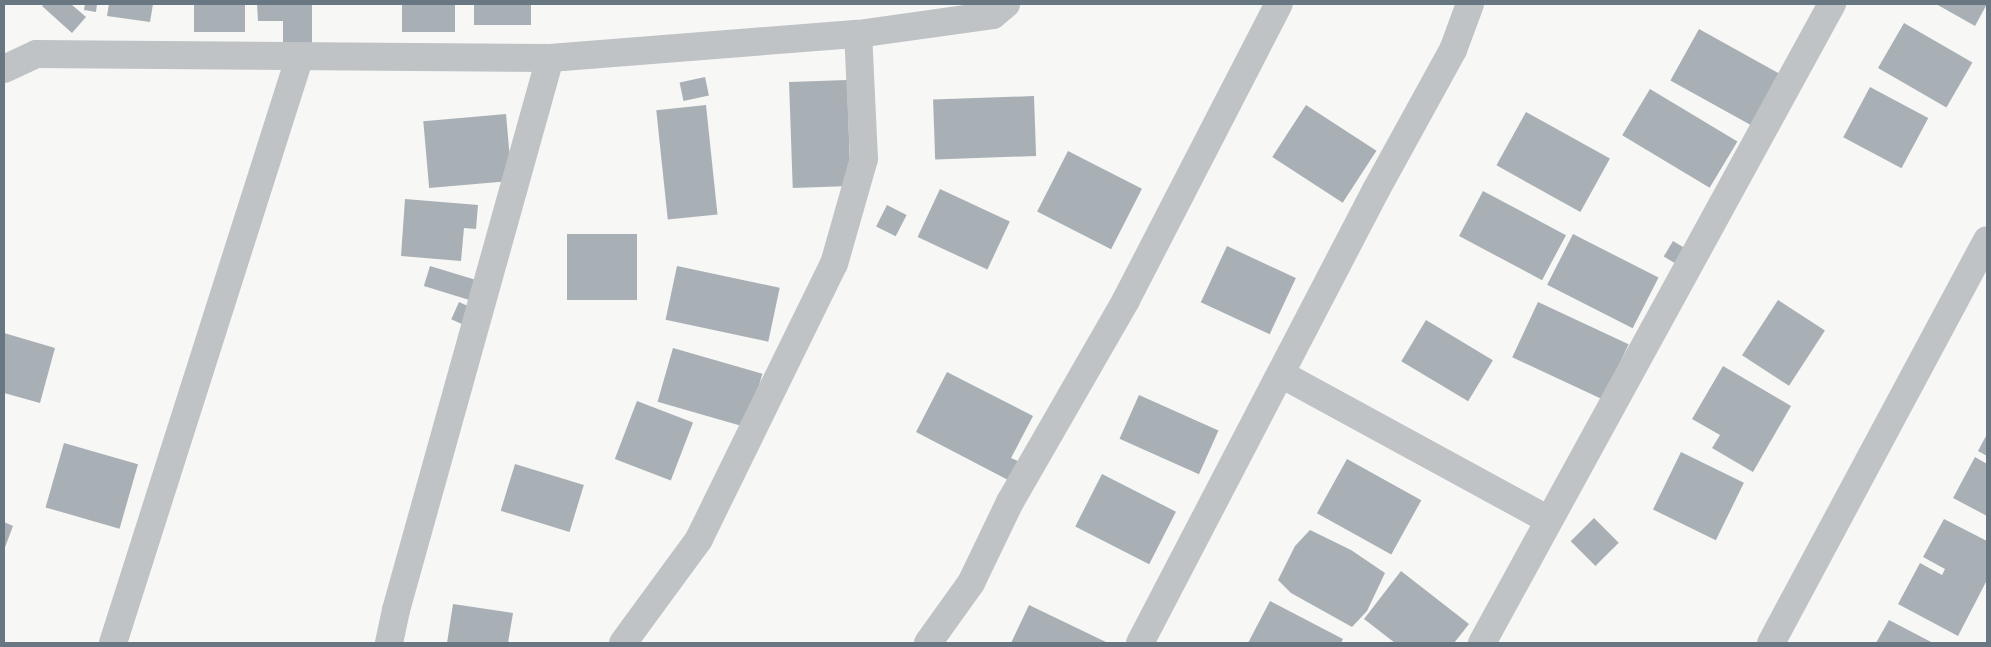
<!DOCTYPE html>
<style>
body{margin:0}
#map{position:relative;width:1991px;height:647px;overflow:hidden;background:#f7f7f5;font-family:"Work Sans",sans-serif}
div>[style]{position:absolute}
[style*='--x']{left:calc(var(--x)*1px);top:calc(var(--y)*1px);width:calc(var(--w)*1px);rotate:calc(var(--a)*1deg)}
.building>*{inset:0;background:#a9b0b5;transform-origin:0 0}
.minor>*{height:28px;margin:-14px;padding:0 14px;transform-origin:14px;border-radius:14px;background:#bfc3c6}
span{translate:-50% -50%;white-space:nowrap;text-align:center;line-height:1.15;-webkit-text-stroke:5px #fff;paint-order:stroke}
.frame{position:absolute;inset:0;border:5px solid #697783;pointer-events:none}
</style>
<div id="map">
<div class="building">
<i style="clip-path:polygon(44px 4px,71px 4px,86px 17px,72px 33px,42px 6px)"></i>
<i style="clip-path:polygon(85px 4px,97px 4px,96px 12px,84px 10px)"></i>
<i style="clip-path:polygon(109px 4px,153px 4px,150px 22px,107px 16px)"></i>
<i style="left:194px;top:4px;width:51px;height:28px"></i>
<i style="clip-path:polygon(257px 4px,312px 4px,312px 43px,283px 43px,283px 21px,258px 21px)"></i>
<i style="left:402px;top:4px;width:53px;height:28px"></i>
<i style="left:474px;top:4px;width:57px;height:21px"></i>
<i style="clip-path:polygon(1936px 4px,1987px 4px,1975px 26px)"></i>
<i style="left:1904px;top:23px;width:79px;height:52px;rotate:30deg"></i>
<i style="left:1699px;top:29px;width:98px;height:59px;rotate:29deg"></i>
<i style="left:705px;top:77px;width:19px;height:26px;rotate:78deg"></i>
<i style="left:847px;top:80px;width:106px;height:58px;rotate:88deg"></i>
<i style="left:1870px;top:87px;width:66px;height:57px;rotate:28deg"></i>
<i style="left:1650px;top:89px;width:102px;height:54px;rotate:31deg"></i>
<i style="left:1034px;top:96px;width:60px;height:101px;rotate:88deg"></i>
<i style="left:706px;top:105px;width:110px;height:50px;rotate:84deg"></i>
<i style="left:1306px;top:105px;width:84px;height:62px;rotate:33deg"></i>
<i style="left:1526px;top:112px;width:96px;height:61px;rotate:29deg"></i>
<i style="left:506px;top:114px;width:67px;height:83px;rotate:85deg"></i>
<i style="left:1068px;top:151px;width:83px;height:68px;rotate:27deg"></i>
<i style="left:940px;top:189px;width:77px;height:53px;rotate:25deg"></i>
<i style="left:1483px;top:191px;width:94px;height:51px;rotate:28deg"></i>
<i style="clip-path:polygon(405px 199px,478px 205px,476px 229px,464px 228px,461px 261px,401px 256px)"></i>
<i style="left:887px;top:205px;width:22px;height:24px;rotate:27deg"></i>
<i style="left:567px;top:234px;width:70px;height:66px"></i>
<i style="left:1573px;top:234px;width:96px;height:57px;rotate:27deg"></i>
<i style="left:1673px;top:241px;width:21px;height:18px;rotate:31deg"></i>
<i style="left:1227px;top:246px;width:76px;height:62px;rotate:25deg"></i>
<i style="left:430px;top:266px;width:56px;height:21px;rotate:17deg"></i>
<i style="left:677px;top:266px;width:105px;height:55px;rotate:12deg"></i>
<i style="left:1778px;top:300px;width:56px;height:66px;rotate:33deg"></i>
<i style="left:459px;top:302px;width:17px;height:19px;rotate:24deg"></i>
<i style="left:1538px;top:302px;width:100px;height:61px;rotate:25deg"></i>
<i style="left:1426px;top:320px;width:78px;height:48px;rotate:31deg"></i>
<i style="clip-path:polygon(4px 333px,55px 348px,40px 403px,4px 393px)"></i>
<i style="left:673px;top:348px;width:93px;height:56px;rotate:16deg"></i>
<i style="clip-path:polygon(1723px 366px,1791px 406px,1753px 472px,1712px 448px,1720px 435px,1692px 419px)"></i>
<i style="clip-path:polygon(947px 372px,1033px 416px,1011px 458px,1020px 462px,1010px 481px,916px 432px)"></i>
<i style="left:1139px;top:395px;width:87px;height:48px;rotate:24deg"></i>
<i style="left:637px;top:401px;width:60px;height:62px;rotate:21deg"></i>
<i style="clip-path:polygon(1987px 434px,1987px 456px,1978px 451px)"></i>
<i style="left:64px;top:443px;width:77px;height:67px;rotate:16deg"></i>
<i style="left:1681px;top:452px;width:70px;height:64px;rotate:26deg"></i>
<i style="clip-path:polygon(1975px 457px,1987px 464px,1987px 516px,1953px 498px)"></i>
<i style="left:1347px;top:459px;width:85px;height:62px;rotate:29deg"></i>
<i style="left:515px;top:464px;width:72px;height:49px;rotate:17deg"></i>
<i style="left:1102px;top:474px;width:83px;height:59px;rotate:27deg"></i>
<i style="left:1594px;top:518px;width:35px;height:33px;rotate:45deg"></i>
<i style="clip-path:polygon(1944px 519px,1987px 541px,1987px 580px,1958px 636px,1898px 604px,1920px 563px,1942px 575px,1945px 569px,1923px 557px)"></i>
<i style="clip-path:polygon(4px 522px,13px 526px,4px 550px)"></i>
<i style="clip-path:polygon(1310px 530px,1351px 550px,1385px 573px,1367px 611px,1352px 627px,1291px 593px,1278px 580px,1295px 546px)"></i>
<i style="clip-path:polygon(1401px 571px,1469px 624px,1454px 643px,1395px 643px,1364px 619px)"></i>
<i style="clip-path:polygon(1270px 601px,1343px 639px,1341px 643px,1248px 643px)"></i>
<i style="clip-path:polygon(453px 604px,513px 613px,508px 643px,447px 643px)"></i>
<i style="clip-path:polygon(1029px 605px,1108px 643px,1011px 643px)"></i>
<i style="clip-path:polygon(1889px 620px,1933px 643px,1876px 643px)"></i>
</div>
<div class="minor">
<i style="--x:4;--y:69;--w:35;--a:-25"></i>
<i style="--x:36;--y:54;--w:514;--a:0.45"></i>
<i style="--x:550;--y:58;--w:309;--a:-4.5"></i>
<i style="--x:858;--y:34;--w:136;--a:-8"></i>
<i style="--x:993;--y:15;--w:17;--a:-40"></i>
<i style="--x:1281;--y:374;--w:303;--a:28.6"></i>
<i style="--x:113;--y:643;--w:616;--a:-72.33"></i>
<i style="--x:389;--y:643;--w:34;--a:-78"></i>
<i style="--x:396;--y:610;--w:573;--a:-74.41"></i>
<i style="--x:623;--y:643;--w:129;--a:-53.8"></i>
<i style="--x:699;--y:539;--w:306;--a:-63.9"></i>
<i style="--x:834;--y:264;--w:109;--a:-74.1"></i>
<i style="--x:864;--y:159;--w:125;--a:-92.7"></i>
<i style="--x:928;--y:643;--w:74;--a:-54.4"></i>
<i style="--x:971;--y:583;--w:90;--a:-64.3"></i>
<i style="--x:1010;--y:502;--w:233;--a:-60.1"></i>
<i style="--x:1126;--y:300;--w:333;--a:-62.7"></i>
<i style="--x:1140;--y:643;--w:511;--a:-62.48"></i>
<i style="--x:1376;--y:190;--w:160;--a:-61.2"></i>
<i style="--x:1453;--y:50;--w:49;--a:-69.7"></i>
<i style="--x:1482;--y:643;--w:729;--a:-61.29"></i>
<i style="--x:1771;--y:643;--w:457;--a:-61.8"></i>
</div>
<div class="frame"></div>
</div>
